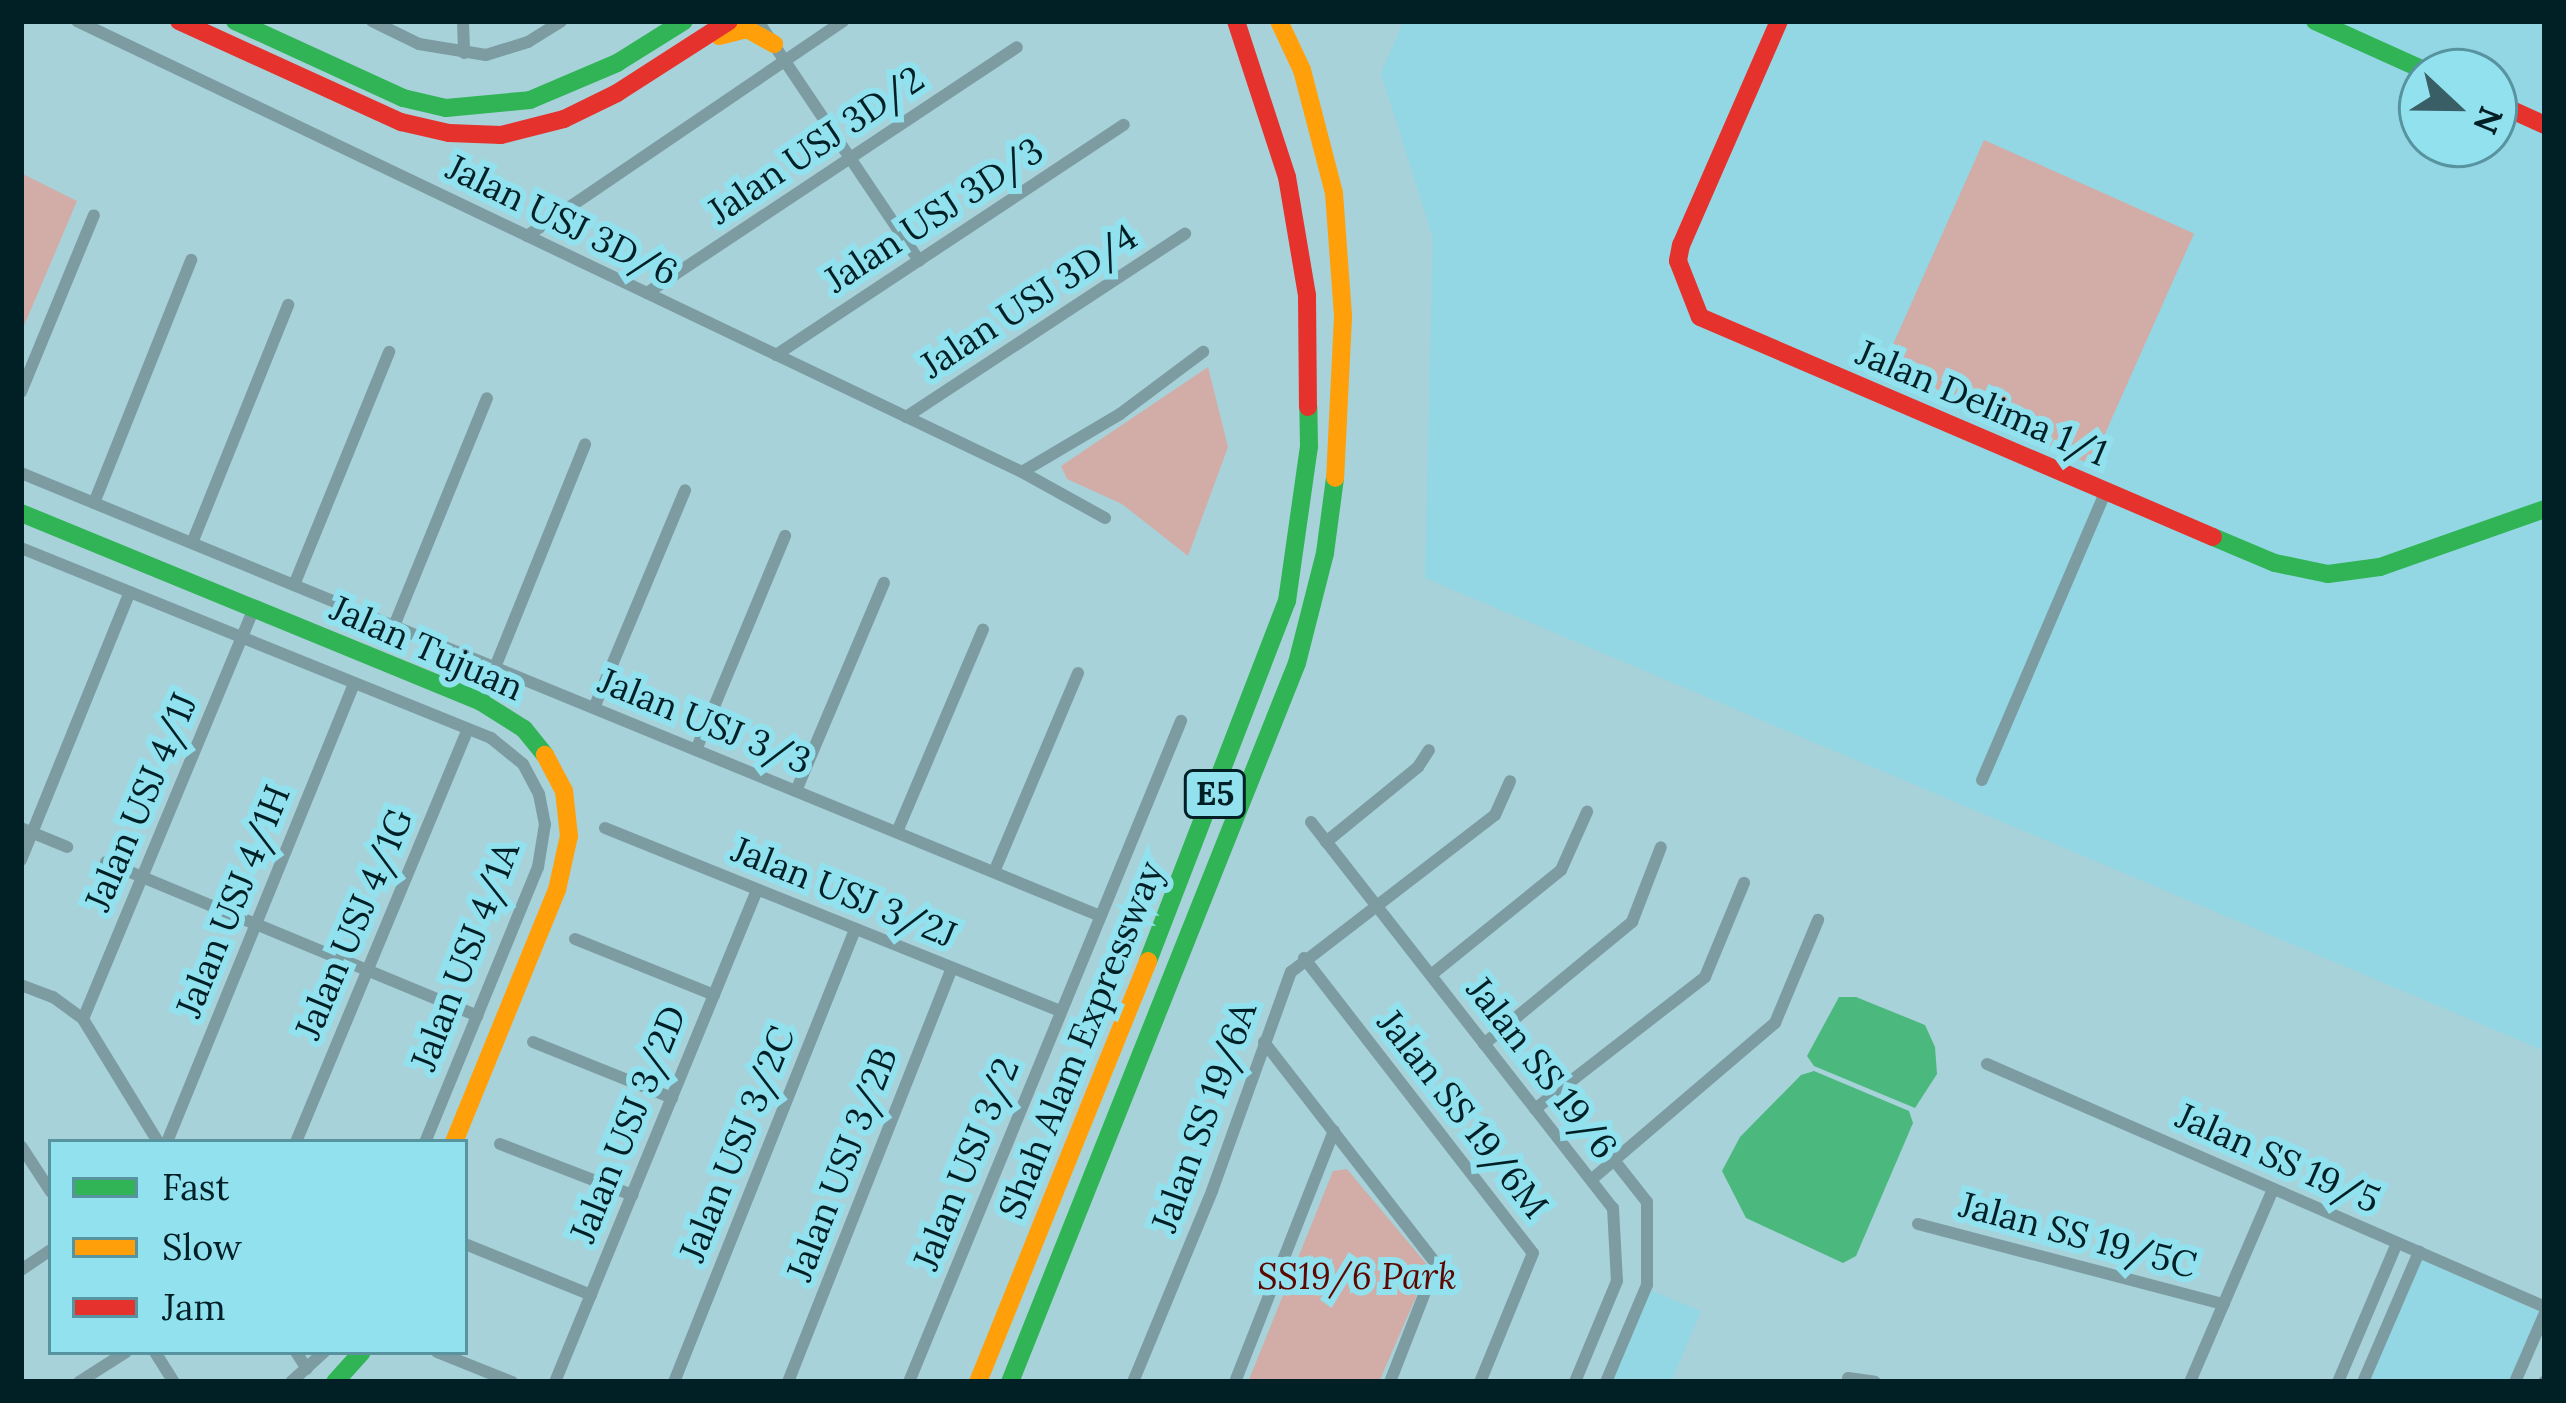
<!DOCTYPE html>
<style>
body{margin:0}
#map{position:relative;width:2566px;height:1403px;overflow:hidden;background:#a7d2da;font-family:Lora,serif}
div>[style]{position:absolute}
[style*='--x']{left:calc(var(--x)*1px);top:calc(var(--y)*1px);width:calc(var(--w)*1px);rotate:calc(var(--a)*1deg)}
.built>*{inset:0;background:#92d7e3}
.green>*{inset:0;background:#d2ada7;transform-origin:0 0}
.water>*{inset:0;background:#4bb87e}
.street>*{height:12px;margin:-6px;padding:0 6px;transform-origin:6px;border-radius:6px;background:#7d9ca2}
.fast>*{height:18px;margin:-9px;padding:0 9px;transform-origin:9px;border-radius:9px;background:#30b455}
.slow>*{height:18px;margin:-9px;padding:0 9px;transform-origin:9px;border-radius:9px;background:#ff9f0a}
.jam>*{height:18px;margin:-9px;padding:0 9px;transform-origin:9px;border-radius:9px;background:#e5322d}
span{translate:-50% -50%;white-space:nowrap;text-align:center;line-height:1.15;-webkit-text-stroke:12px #92e1ef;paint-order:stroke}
.shield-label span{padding:3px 9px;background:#92e1ef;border:3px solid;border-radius:9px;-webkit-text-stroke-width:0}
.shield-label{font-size:33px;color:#002026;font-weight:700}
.street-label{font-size:36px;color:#002026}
.park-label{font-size:36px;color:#5d0701;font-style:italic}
.frame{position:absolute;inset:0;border:24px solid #002026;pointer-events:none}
.legend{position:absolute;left:48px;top:1139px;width:420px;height:216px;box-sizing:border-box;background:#92e1ef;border:3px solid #58949f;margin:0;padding:15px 21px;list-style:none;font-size:36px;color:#002026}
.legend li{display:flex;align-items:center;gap:24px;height:60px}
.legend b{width:60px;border:3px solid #58949f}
.north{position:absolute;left:2398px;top:48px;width:120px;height:120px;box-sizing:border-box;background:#92e1ef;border:3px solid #58949f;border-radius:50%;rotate:112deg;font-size:33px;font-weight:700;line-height:48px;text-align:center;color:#002026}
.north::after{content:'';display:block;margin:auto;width:42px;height:54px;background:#3a5e65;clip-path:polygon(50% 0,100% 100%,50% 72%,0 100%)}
</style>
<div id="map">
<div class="built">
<i style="clip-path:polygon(evenodd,1404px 21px,2545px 21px,2545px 1051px,1425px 578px,1433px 238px,1381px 73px,1404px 21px,2422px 72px,2494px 72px,2494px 144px,2422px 144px,2422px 72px)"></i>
<i style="clip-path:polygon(2421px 1259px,2540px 1312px,2510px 1382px,2369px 1382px)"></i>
<i style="clip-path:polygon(1650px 1290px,1701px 1311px,1671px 1382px,1611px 1382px)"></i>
</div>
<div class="green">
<i style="left:1984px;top:140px;width:230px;height:253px;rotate:24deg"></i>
<i style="clip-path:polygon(21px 173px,77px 201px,21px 333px)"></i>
<i style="clip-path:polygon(1208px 367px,1228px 447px,1188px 556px,1122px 504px,1067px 479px,1061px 466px)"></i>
<i style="clip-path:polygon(1347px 1169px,1429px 1267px,1379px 1382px,1248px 1382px,1333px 1171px)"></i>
</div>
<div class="water">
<i style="clip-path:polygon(1839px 997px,1856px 997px,1925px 1025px,1935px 1047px,1937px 1074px,1915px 1108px,1814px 1066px,1807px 1056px)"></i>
<i style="clip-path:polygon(1814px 1071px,1909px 1111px,1913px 1123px,1856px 1256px,1843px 1263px,1746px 1218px,1722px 1171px,1740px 1137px,1801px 1075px)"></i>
</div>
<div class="street">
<i style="--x:77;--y:21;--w:1047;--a:25.51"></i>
<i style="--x:1022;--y:472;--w:95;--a:29"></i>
<i style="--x:372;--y:21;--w:52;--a:26.1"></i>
<i style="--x:419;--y:44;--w:68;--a:9.3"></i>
<i style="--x:486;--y:55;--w:44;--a:-17.2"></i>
<i style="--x:528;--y:42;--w:39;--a:-32"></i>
<i style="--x:463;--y:21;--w:32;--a:88"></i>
<i style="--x:758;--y:21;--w:289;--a:56.1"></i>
<i style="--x:527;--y:236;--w:382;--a:-34.2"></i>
<i style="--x:647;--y:293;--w:444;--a:-33.6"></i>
<i style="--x:776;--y:355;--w:417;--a:-33.5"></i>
<i style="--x:21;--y:392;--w:191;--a:-67.6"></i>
<i style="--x:906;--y:417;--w:334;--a:-33.3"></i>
<i style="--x:1022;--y:472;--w:114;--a:-30.6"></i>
<i style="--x:1120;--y:414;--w:104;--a:-36.8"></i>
<i style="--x:21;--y:473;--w:1166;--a:22.32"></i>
<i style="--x:94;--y:503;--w:262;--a:-68.2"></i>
<i style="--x:192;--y:543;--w:257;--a:-68"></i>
<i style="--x:21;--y:548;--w:507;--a:22.01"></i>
<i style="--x:491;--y:738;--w:41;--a:39.1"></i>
<i style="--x:523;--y:764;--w:34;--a:62"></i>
<i style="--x:539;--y:794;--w:31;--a:79"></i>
<i style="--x:545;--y:824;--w:44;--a:99.2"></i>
<i style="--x:538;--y:867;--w:297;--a:112.3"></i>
<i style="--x:294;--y:585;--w:252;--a:-67.8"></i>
<i style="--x:394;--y:626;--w:246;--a:-67.8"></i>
<i style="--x:481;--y:702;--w:278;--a:-68"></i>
<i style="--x:594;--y:708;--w:236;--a:-67.3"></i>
<i style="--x:696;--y:750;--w:232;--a:-67.4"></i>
<i style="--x:1982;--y:780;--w:312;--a:-66.8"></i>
<i style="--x:796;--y:791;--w:226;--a:-67.1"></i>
<i style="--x:1311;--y:822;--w:490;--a:52"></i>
<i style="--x:1613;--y:1208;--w:73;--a:86.9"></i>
<i style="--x:1617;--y:1281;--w:109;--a:112.6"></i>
<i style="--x:21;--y:828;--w:50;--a:22.4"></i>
<i style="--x:605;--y:828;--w:491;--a:21.9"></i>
<i style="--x:897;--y:832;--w:220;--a:-67"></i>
<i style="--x:1326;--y:842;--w:119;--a:-39.2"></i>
<i style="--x:1418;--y:767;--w:20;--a:-57"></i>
<i style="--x:21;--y:860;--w:289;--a:-67.9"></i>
<i style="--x:106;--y:862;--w:402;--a:22.5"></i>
<i style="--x:994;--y:872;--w:216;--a:-67.1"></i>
<i style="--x:575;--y:939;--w:150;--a:21.9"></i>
<i style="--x:1304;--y:958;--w:373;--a:52.2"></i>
<i style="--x:1533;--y:1253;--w:139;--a:112.3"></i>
<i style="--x:1431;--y:975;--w:167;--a:-38.9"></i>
<i style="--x:1561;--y:870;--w:64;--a:-65.9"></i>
<i style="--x:21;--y:985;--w:34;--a:21"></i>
<i style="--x:53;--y:997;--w:37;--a:36"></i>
<i style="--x:83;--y:1019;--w:144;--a:58.6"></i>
<i style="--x:83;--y:1019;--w:445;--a:-67.4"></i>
<i style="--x:533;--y:1042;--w:150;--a:21.9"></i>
<i style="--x:1264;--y:1042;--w:281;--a:52.2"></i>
<i style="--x:1436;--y:1264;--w:127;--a:111.3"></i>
<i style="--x:1484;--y:1044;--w:192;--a:-39.5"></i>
<i style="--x:1632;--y:922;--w:80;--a:-68.9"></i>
<i style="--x:1987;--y:1064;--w:609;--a:23.53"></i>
<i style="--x:1535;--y:1109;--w:215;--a:-37.8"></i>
<i style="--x:1705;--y:977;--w:102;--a:-67.5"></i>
<i style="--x:167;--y:1142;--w:496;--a:-67.8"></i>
<i style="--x:296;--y:1142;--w:447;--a:-67.4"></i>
<i style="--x:500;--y:1144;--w:142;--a:21.1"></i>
<i style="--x:21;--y:1146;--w:55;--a:56.9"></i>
<i style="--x:1591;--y:1180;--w:242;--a:-40.5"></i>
<i style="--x:1775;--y:1023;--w:112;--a:-67.3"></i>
<i style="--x:1918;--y:1224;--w:316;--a:14.7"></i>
<i style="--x:465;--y:1244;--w:136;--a:22"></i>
<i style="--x:21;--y:1270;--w:36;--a:-34"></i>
<i style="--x:155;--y:1352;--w:36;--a:58"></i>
<i style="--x:296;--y:1352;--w:20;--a:57"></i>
<i style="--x:437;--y:1352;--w:81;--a:21.8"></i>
<i style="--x:1848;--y:1378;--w:27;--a:8"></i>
<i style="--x:79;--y:1382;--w:56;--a:-32.6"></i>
<i style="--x:291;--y:1382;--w:45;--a:-42.3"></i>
<i style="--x:555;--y:1382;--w:532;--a:-67.68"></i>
<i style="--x:674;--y:1382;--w:488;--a:-68.2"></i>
<i style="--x:788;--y:1382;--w:445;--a:-68.4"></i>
<i style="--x:909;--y:1382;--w:715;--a:-67.63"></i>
<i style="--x:1133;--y:1382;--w:207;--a:-67.5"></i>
<i style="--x:1212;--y:1191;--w:233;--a:-70.2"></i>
<i style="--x:1291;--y:972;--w:257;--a:-37.6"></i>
<i style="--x:1495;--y:815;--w:37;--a:-66"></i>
<i style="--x:1235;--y:1382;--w:270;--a:-68.5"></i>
<i style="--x:1606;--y:1382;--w:105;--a:-67.1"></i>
<i style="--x:1647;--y:1285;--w:83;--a:-90"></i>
<i style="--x:1647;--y:1202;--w:55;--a:-128.3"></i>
<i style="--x:2190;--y:1382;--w:210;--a:-66.7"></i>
<i style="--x:2338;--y:1382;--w:151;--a:-67"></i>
<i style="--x:2363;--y:1382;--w:142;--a:-66.7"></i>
<i style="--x:2515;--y:1382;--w:75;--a:-66.5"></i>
<i style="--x:2544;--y:1382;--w:1;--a:-45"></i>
</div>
<div class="fast">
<i style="--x:235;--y:21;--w:185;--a:24.6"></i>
<i style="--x:403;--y:98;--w:44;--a:13.1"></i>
<i style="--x:446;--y:108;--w:84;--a:-5.4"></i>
<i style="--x:530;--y:100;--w:95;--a:-23"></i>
<i style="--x:617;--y:63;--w:79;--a:-32.1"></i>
<i style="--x:2315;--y:21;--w:124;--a:24.3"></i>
<i style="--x:21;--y:513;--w:497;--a:22.3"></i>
<i style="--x:481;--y:702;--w:51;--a:32.1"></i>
<i style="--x:524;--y:729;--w:33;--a:51"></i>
<i style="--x:2213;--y:537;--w:67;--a:22.8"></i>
<i style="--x:2275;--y:563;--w:54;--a:11.7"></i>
<i style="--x:2328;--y:574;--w:52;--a:-7.7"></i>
<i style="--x:2380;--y:567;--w:175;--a:-19.4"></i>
<i style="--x:1148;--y:961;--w:386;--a:-68.9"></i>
<i style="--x:1287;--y:601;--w:157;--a:-81.9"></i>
<i style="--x:1309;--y:446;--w:39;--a:-91"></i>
<i style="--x:335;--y:1382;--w:40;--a:-48"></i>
<i style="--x:1010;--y:1382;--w:774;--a:-68.24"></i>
<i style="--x:1297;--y:663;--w:114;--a:-75.7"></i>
<i style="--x:1325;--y:553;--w:76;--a:-82.4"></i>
</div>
<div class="slow">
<i style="--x:1279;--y:21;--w:54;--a:64.9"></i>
<i style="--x:1302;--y:70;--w:127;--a:75.4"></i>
<i style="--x:1334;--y:193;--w:124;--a:85.8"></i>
<i style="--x:1343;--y:317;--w:161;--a:92.8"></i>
<i style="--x:719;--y:36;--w:29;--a:-14"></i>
<i style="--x:747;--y:29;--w:31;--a:29"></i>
<i style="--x:454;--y:1142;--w:272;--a:-67.8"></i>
<i style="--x:557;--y:890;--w:55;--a:-77.5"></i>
<i style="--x:569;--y:836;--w:45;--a:-96.3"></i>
<i style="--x:564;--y:791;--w:41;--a:-117.8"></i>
<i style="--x:978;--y:1382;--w:454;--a:-68"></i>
</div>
<div class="jam">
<i style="--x:179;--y:21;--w:244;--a:24.5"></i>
<i style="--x:401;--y:122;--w:49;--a:12.9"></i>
<i style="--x:449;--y:133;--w:52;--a:2.2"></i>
<i style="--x:501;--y:135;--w:65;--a:-14.3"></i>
<i style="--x:564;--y:119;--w:59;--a:-26.1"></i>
<i style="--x:617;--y:93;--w:133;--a:-32.7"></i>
<i style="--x:1236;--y:21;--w:164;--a:71.9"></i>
<i style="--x:1287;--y:177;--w:120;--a:80.4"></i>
<i style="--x:1307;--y:295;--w:112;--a:89.5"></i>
<i style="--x:1779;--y:21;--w:244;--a:113.6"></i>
<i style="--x:1681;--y:245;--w:16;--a:101"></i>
<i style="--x:1678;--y:261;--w:60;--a:68.6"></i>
<i style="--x:1700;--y:317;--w:558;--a:23.21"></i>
<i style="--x:2494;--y:102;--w:56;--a:24.3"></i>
</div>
<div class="shield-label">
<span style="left:1215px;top:794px">E5</span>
</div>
<div class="street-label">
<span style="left:816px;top:145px;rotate:-34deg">Jalan USJ 3D/2</span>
<span style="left:934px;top:215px;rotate:-33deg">Jalan USJ 3D/3</span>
<span style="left:562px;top:220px;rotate:26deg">Jalan USJ 3D/6</span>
<span style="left:1029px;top:301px;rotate:-33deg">Jalan USJ 3D/4</span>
<span style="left:1982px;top:403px;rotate:23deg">Jalan Delima 1/1</span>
<span style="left:427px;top:648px;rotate:24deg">Jalan Tujuan</span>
<span style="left:705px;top:721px;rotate:22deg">Jalan USJ 3/3</span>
<span style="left:141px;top:802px;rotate:-67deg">Jalan USJ 4/1J</span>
<span style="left:844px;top:892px;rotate:22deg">Jalan USJ 3/2J</span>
<span style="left:233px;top:901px;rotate:-68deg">Jalan USJ 4/1H</span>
<span style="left:354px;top:924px;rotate:-67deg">Jalan USJ 4/1G</span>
<span style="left:465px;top:956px;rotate:-69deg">Jalan USJ 4/1A</span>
<span style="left:1081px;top:1040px;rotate:-68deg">Shah Alam Expressway</span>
<span style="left:1542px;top:1068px;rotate:52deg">Jalan SS 19/6</span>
<span style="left:1463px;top:1114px;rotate:52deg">Jalan SS 19/6M</span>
<span style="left:1204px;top:1117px;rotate:-70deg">Jalan SS 19/6A</span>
<span style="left:628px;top:1124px;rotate:-68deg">Jalan USJ 3/2D</span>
<span style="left:737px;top:1144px;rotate:-68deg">Jalan USJ 3/2C</span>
<span style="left:2278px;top:1158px;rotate:24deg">Jalan SS 19/5</span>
<span style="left:842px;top:1164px;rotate:-69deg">Jalan USJ 3/2B</span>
<span style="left:966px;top:1164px;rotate:-68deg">Jalan USJ 3/2</span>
<span style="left:2078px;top:1235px;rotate:15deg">Jalan SS 19/5C</span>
</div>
<div class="park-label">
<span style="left:1357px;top:1277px">SS19/6 Park</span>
</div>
<div class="frame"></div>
<ul class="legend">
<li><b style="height:15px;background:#30b455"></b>Fast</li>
<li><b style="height:15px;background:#ff9f0a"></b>Slow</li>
<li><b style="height:15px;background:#e5322d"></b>Jam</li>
</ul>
<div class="north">N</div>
</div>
